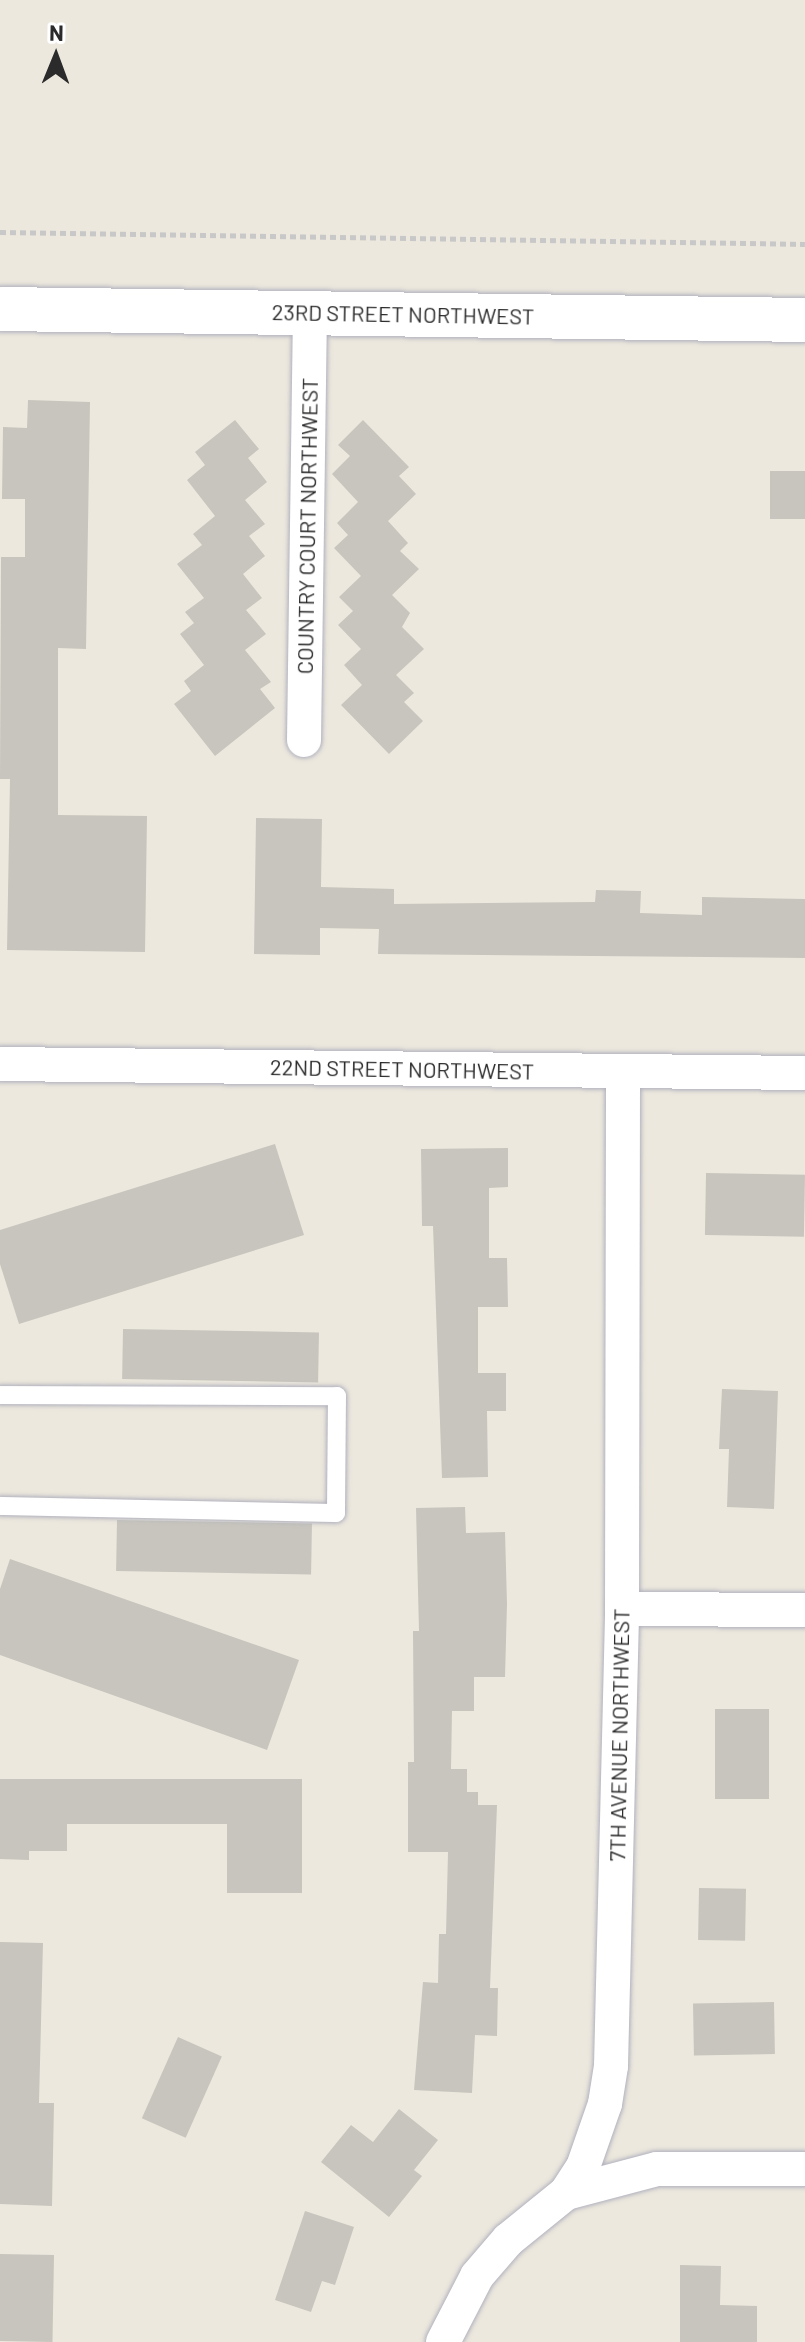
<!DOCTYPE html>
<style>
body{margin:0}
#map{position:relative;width:805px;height:2342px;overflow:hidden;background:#ece8de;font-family:Barlow,sans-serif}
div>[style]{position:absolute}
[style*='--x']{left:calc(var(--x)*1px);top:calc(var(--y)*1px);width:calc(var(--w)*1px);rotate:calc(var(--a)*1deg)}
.building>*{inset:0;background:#c7c5bd;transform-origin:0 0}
.path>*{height:5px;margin-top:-2.5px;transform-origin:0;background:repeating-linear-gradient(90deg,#c8c8c8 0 6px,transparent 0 10px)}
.roads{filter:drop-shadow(0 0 2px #b1b1bd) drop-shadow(0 0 2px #b1b1bd)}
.lane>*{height:18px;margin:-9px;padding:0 9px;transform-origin:9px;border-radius:9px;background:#fff}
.street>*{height:34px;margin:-17px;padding:0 17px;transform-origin:17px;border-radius:17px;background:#fff}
.secondary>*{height:44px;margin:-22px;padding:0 22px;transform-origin:22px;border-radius:22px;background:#fff}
span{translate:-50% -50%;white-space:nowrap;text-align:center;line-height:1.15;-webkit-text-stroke:6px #fff;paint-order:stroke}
.street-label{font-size:22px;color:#2b2b2b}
.north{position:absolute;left:16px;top:16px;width:80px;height:80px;-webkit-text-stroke:6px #fff;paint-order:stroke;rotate:1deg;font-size:22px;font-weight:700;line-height:32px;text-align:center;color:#2b2b2b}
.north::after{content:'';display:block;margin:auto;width:28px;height:36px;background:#2b2b2b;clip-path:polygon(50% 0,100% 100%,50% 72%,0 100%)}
</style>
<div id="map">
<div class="building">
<i style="clip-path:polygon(28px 400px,90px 402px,86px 649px,58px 648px,58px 815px,147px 816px,145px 952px,7px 950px,10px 779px,0 779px,1px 557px,25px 557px,25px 499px,2px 499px,3px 427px,27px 428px)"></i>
<i style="clip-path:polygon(235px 420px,259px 449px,248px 458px,267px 482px,245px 500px,265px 524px,249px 536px,265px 556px,243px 574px,262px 598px,246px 610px,266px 634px,245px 650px,271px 682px,260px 689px,275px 708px,215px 756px,174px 704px,191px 691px,184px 681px,204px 665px,180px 634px,194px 623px,185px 612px,204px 598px,177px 564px,202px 545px,193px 534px,215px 516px,187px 480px,205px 465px,195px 452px)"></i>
<i style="clip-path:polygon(363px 420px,409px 467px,399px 476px,416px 494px,388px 521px,408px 543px,400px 551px,419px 569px,392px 595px,410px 613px,402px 627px,424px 649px,396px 675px,414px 693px,404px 702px,423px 721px,389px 754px,341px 705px,362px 685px,344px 665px,361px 649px,338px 625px,353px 611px,339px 597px,361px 576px,334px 548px,348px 535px,337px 523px,358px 502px,332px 474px,350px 456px,338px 445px)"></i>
<i style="left:770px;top:471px;width:35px;height:48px"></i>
<i style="clip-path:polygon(256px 818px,322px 819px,321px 887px,394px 889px,394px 904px,595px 902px,596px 890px,641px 891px,640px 913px,702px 915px,702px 897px,805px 899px,805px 958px,378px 954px,379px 929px,320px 928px,320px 955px,254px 954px)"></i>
<i style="clip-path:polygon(275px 1144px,304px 1235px,19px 1324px,0 1264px,0 1230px)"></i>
<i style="clip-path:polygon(508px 1148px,508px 1187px,489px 1188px,489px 1258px,507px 1258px,508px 1307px,478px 1307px,478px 1373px,506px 1373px,506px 1411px,487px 1411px,488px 1477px,442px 1478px,433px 1226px,422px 1226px,421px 1149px)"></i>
<i style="left:706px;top:1173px;width:99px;height:62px;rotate:1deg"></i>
<i style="left:123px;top:1329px;width:196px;height:50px;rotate:1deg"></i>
<i style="clip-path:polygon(722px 1389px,778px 1391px,774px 1509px,727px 1507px,729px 1449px,719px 1449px)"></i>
<i style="clip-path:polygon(465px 1507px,466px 1533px,505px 1532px,507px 1604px,505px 1677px,474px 1677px,474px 1711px,452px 1711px,451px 1769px,467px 1769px,467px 1792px,478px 1792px,478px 1805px,497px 1805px,490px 1988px,498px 1988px,497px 2036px,475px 2035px,472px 2093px,414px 2090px,423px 1982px,438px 1983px,439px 1934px,446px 1934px,448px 1852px,408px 1852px,408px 1762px,414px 1762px,413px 1631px,419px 1631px,416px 1508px)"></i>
<i style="left:117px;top:1520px;width:195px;height:51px;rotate:1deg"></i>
<i style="clip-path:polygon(10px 1559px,299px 1660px,267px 1750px,0 1655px,0 1589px)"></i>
<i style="left:715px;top:1709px;width:54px;height:90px"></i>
<i style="clip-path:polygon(0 1779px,302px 1779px,302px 1893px,227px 1893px,227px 1824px,67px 1824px,67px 1851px,29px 1851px,29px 1860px,0 1859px)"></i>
<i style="left:699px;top:1888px;width:47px;height:52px;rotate:1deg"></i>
<i style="clip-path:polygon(0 1942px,43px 1943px,39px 2103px,54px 2103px,52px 2206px,0 2204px)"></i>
<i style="left:774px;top:2002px;width:52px;height:81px;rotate:89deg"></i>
<i style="left:178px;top:2037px;width:48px;height:89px;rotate:24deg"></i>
<i style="clip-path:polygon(399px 2109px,438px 2140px,414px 2170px,422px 2176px,389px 2217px,321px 2162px,351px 2125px,373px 2142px)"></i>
<i style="clip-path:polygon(305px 2211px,354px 2227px,335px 2285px,322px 2281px,311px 2312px,275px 2300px)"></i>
<i style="left:54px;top:2255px;width:87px;height:54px;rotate:91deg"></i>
<i style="clip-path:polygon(680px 2265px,721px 2266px,720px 2305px,757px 2306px,757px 2342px,680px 2342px)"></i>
</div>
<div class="path">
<i style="--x:0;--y:232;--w:805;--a:0.85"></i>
</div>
<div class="roads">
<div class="lane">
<i style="--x:0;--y:1395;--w:337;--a:0.2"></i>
<i style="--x:337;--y:1396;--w:117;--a:90.5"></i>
<i style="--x:336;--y:1513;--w:336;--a:-178.8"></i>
</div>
<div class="street">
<i style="--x:304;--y:740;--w:427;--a:-89.2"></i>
<i style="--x:0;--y:1064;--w:805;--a:0.64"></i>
<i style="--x:622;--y:1609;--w:183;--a:0.3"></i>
<i style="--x:566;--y:2193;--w:94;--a:-14.8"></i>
<i style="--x:657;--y:2169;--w:148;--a:0"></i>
<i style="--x:443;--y:2342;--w:74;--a:-62.7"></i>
<i style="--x:477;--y:2276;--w:48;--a:-49.3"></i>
<i style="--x:508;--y:2240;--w:75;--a:-39"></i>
<i style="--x:566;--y:2193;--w:31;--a:-57"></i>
<i style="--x:583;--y:2167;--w:67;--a:-70.8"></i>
<i style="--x:605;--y:2104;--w:38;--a:-81"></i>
<i style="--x:611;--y:2066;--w:457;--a:-88.6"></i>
<i style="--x:622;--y:1609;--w:537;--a:-89.89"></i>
</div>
<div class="secondary">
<i style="--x:0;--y:309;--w:805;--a:0.78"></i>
</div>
</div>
<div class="street-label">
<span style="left:403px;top:314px;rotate:1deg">23RD STREET NORTHWEST</span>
<span style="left:307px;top:526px;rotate:-89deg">COUNTRY COURT NORTHWEST</span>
<span style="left:402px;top:1069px;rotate:1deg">22ND STREET NORTHWEST</span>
<span style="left:619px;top:1735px;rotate:-89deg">7TH AVENUE NORTHWEST</span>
</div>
<div class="north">N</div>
</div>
